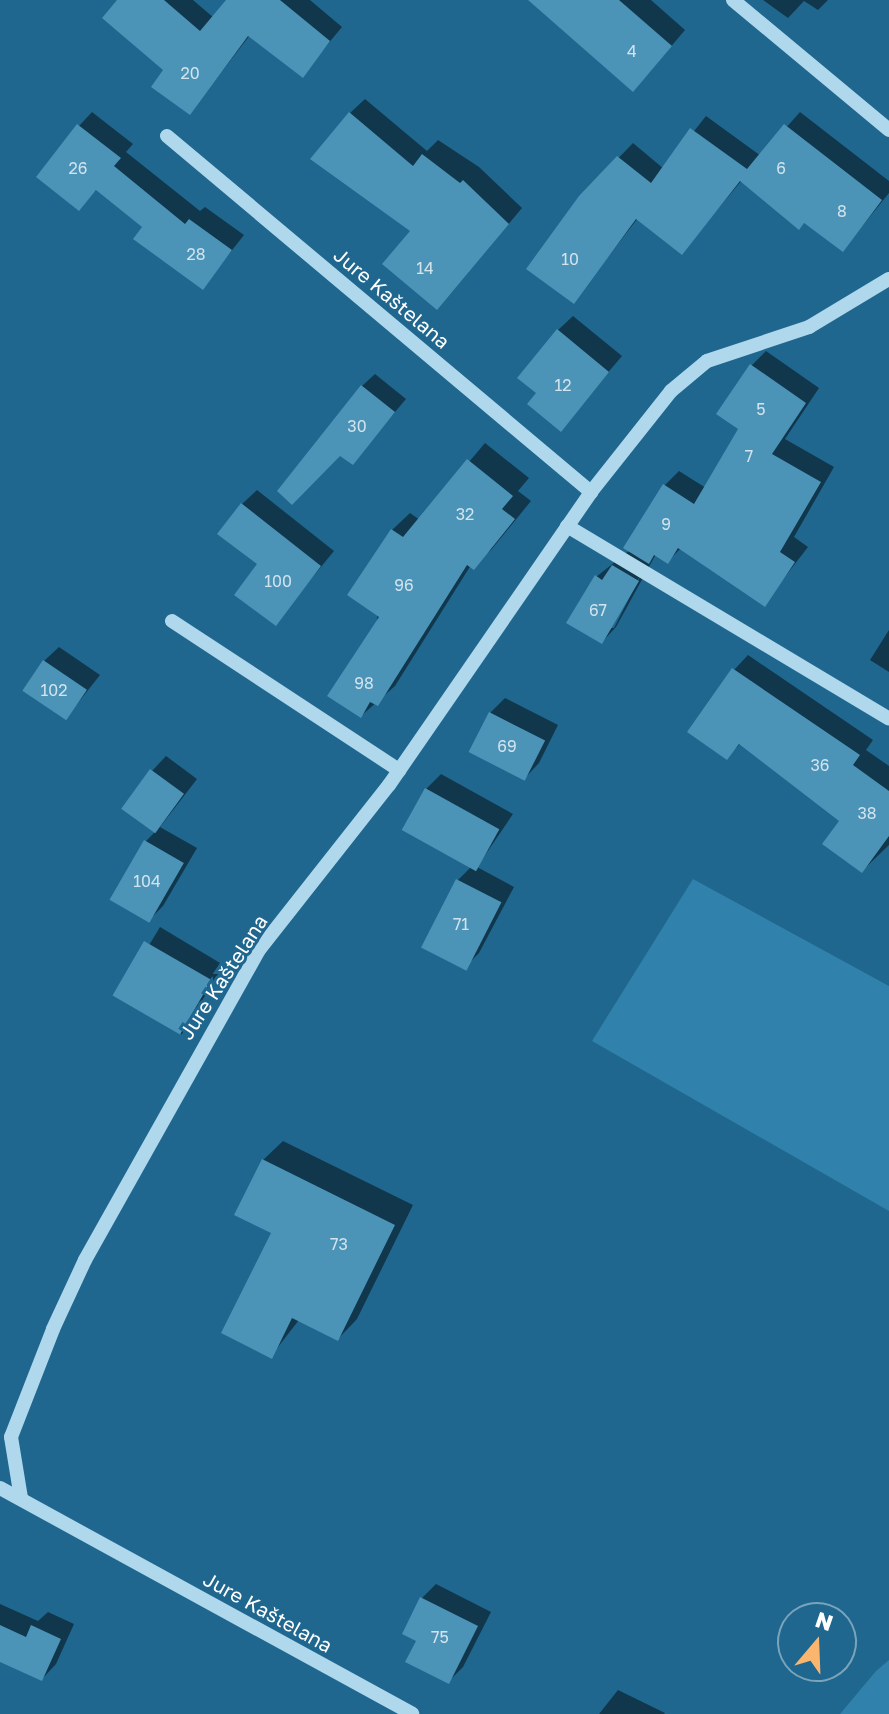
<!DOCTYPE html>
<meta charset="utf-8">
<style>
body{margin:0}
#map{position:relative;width:889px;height:1714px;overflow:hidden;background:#1f678f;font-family:"Golos Text",sans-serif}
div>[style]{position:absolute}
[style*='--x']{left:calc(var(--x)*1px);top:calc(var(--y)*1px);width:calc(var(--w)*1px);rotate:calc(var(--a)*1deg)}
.green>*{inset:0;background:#3081ab}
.shadow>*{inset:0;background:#0007;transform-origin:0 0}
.building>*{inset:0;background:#4c93b8;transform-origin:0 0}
.minor>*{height:14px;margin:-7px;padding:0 7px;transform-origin:7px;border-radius:7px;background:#afd8ed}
span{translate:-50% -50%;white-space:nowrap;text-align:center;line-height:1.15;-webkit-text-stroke:6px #1f678f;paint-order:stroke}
.number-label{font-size:16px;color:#d2e4ed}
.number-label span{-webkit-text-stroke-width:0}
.street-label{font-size:20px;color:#fff}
.north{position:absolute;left:777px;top:1602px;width:80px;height:80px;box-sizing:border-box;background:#1f678f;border:2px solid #79a4bc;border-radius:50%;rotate:19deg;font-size:22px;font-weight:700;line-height:32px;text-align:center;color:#fff}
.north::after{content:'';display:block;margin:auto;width:28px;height:36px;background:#fab56f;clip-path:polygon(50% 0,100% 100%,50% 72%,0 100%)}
</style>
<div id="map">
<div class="green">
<i style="clip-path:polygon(693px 879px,889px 986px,889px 1211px,592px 1041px)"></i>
<i style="clip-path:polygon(889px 1660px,889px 1714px,840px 1714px,876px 1671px)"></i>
</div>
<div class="shadow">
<i style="clip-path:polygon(120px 0,193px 0,214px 18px,228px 0,310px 0,342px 27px,302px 75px,250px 35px,190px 113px)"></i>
<i style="clip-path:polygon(531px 0,651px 0,685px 30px,647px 75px)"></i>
<i style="clip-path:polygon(763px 0,828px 0,818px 10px,804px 1px,788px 18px)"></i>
<i style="clip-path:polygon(365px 99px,427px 151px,438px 140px,479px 167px,522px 208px,451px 293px,350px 113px)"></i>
<i style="clip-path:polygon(92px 112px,133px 144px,126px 152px,200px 211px,205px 207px,244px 235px,203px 287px,145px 227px,98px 188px,79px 208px,79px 126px)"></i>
<i style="clip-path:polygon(800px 112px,889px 181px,889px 193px,843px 250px,742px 180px,682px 252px,638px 218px,574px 301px,581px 197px,633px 143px,664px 169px,706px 116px,761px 156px)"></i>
<i style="clip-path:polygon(573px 316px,622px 356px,560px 429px,539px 393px,558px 330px)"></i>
<i style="clip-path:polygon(evenodd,766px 351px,819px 388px,785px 439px,834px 467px,794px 537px,808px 547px,764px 604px,681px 548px,668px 561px,656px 554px,616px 627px,602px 642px,596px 577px,630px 550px,665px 485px,679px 471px,706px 488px,740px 428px,751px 366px,766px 351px,643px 571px,614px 628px,609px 628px,643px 571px)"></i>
<i style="clip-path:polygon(375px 374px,406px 399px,352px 463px,362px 386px)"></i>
<i style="clip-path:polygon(485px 443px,529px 478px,518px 491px,531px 501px,491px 550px,471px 565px,395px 686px,361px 716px,392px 530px,410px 513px,420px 520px)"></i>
<i style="clip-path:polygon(257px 490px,334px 551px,275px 623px,242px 504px)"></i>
<i style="clip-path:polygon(889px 630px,889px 672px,870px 660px)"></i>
<i style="clip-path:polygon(59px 647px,100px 675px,66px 718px,44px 661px)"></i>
<i style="clip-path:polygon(748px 655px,873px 740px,866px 750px,889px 766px,889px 845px,862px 871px,842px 821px,741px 743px,726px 758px,734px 670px)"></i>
<i style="clip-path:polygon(505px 698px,558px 725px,539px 763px,525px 778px,490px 713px)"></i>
<i style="clip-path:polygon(166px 756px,197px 779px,160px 827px,197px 848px,163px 906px,149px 920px,146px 841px,156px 831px,152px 771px)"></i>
<i style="clip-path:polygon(441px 774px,513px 814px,477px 867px,514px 887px,479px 953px,464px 968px,423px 946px,458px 880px,472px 866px,426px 789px)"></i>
<i style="left:160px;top:927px;width:74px;height:81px;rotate:31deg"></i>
<i style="clip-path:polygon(283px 1141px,413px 1205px,357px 1319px,338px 1339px,299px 1320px,271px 1356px,274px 1232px,263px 1160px)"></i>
<i style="clip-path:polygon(436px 1584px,491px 1612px,463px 1667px,449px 1681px,421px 1599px)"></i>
<i style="clip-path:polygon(0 1604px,38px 1621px,48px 1612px,74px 1624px,56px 1664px,42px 1679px,0 1660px)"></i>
<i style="clip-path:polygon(618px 1690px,665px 1713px,664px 1714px,599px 1714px)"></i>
</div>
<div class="building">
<i style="clip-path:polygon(117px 0,164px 0,200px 31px,226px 0,280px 0,330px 41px,303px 78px,248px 36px,190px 115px,151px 87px,163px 70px,102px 18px)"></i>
<i style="clip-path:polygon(528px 0,619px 0,672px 46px,633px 92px)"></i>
<i style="clip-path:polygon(349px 112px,413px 166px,422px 154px,460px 183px,463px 180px,509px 224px,437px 310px,382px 264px,410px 231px,310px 159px)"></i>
<i style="clip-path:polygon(77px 124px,121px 158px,114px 166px,185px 224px,189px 219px,232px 250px,203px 290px,133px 239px,142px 227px,96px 190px,79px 211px,36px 177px)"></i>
<i style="clip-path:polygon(784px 124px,882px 200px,843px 252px,804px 223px,799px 230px,740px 181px,682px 255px,636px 219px,574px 304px,526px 269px,579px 196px,617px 156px,651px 183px,690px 128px,747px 169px)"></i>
<i style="clip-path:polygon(557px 329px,609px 372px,561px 432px,527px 404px,536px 393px,517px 378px)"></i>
<i style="clip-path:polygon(750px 364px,806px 403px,772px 454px,821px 482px,780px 552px,795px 562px,765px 607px,678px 548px,668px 564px,654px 555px,649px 564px,623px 548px,663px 484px,694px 504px,738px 429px,716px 414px)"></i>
<i style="clip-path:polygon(361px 385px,395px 412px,353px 465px,340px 456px,292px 505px,277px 491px)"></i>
<i style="clip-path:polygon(467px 459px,513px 496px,502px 509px,515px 519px,474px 570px,467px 565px,378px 706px,370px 702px,361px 718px,327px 696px,379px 617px,347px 595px,391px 529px,403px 537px)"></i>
<i style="clip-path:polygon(241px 503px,321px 566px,276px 626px,234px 595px,257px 564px,217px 534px)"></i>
<i style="clip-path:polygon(612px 565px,639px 581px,602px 644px,566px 623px,595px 575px,602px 580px)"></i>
<i style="left:43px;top:660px;width:53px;height:37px;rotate:34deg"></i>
<i style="clip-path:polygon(732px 668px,860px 755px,853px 765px,889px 791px,889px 836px,862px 873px,822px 844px,839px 821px,739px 744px,727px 760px,687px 732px)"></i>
<i style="left:489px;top:712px;width:63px;height:45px;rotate:27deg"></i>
<i style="left:150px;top:769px;width:42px;height:49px;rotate:36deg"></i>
<i style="left:425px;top:788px;width:85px;height:48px;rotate:29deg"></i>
<i style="left:144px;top:840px;width:46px;height:69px;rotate:30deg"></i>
<i style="left:456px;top:879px;width:51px;height:77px;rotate:27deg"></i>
<i style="left:144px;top:941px;width:78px;height:63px;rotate:30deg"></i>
<i style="clip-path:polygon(262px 1159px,395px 1225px,338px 1341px,292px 1318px,272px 1359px,221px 1333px,271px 1233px,234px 1215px)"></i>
<i style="clip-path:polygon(420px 1597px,478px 1626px,449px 1684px,405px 1662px,416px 1641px,402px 1634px)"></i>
<i style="clip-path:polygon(0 1625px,26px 1637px,31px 1625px,61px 1639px,42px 1681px,0 1662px)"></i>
</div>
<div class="minor">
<i style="--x:733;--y:0;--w:203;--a:39.8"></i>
<i style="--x:167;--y:136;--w:554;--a:40.02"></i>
<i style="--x:567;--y:526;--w:375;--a:30.9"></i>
<i style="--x:172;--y:621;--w:272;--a:33.3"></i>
<i style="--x:0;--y:1488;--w:470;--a:28.7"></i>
<i style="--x:21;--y:1498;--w:62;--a:-99.3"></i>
<i style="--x:11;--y:1437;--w:116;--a:-68.7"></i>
<i style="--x:53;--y:1329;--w:76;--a:-65.1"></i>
<i style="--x:85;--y:1260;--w:355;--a:-60.7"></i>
<i style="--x:259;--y:950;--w:210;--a:-51.8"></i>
<i style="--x:389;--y:785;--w:356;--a:-55.4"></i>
<i style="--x:591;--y:492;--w:129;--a:-51.6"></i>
<i style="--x:671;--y:391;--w:47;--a:-39.8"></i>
<i style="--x:707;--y:361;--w:108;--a:-18.4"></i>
<i style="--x:809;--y:327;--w:93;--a:-31"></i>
</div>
<div class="number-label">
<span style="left:632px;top:51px">4</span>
<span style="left:190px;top:73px">20</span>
<span style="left:78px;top:168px">26</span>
<span style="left:781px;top:168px">6</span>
<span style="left:842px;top:211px">8</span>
<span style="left:196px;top:254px">28</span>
<span style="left:570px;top:259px">10</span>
<span style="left:425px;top:268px">14</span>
<span style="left:563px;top:385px">12</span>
<span style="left:761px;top:409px">5</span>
<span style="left:357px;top:426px">30</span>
<span style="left:749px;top:456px">7</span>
<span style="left:465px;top:514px">32</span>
<span style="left:666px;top:524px">9</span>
<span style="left:278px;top:581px">100</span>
<span style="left:404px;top:585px">96</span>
<span style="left:598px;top:610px">67</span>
<span style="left:364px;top:683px">98</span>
<span style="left:54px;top:690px">102</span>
<span style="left:507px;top:746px">69</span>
<span style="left:820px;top:765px">36</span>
<span style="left:867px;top:813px">38</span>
<span style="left:147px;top:881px">104</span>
<span style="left:461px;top:924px">71</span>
<span style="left:339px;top:1244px">73</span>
<span style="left:440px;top:1637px">75</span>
</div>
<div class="street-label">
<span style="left:392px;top:298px;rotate:40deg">Jure Kaštelana</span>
<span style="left:223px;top:977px;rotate:-57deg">Jure Kaštelana</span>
<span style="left:268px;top:1612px;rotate:29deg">Jure Kaštelana</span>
</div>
<div class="north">N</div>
</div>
